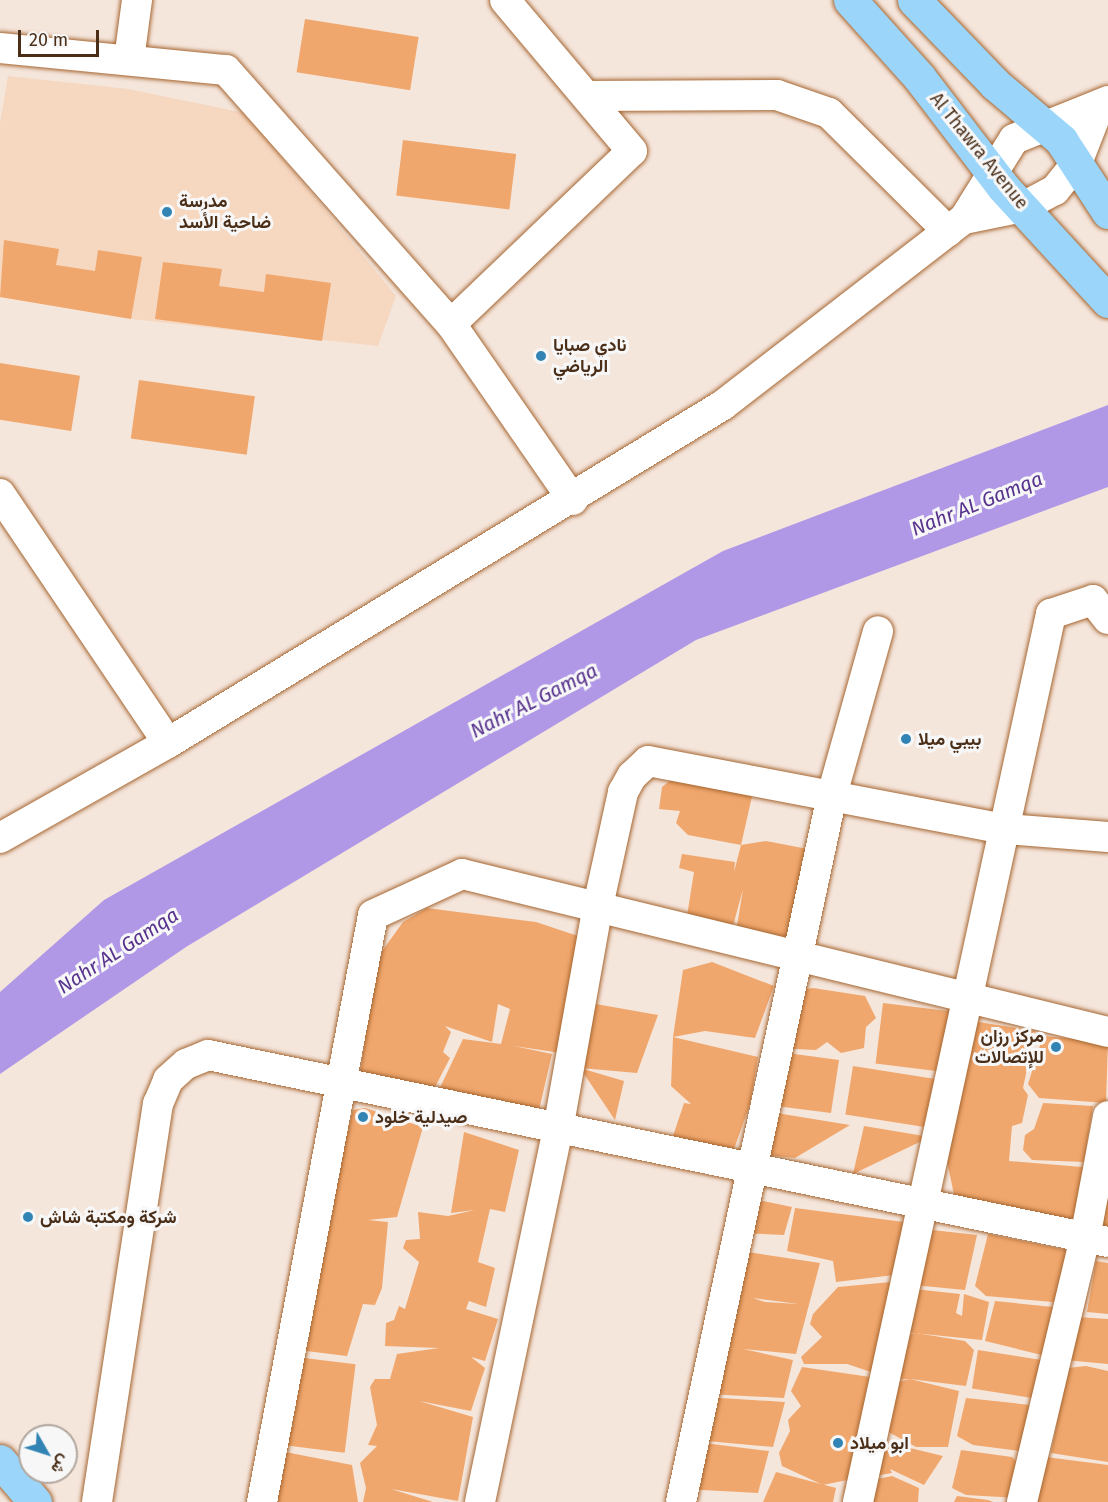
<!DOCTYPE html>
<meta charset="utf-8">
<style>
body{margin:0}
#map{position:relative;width:1108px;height:1502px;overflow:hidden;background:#f5e6dc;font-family:"Fira Sans",Vazirmatn,sans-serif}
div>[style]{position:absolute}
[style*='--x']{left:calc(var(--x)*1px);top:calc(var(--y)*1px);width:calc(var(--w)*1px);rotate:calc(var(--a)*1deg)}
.built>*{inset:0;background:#f6d7c0}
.water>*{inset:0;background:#b198e7}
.building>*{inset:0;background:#f0a76d;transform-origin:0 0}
.roads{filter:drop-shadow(0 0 2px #a66631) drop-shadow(0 0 2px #a66631)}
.minor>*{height:30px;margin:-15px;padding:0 15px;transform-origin:15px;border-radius:15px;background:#fff}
.major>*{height:33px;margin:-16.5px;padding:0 16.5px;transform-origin:16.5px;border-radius:16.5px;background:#9bd6fa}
.dots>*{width:16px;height:16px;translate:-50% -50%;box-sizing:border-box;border:3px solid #f7f7f7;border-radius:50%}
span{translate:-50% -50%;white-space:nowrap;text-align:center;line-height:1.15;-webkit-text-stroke:6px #f7f7f7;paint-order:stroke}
.street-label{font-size:18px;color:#4a2e18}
.poi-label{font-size:18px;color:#4a2e18;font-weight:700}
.left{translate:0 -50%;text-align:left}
.right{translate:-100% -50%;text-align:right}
.water-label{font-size:20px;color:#57338e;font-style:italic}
.north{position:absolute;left:18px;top:1424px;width:60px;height:60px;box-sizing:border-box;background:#f7f7f7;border:2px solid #b2a79e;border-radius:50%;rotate:129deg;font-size:16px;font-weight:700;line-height:24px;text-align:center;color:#4a2e18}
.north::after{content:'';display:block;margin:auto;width:21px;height:27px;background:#3184b4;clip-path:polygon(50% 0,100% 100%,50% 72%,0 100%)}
.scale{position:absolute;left:18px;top:30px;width:81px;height:27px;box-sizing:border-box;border:3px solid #4a2e18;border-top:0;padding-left:8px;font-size:18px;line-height:21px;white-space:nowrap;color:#4a2e18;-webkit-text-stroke:4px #f7f7f7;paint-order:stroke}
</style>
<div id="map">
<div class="built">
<i style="clip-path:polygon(8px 76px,128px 89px,245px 113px,396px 296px,378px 346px,131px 319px,0 297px,0 123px)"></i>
</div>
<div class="water">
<i style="clip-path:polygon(1108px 405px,1108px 487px,696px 640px,186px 947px,0 1074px,0 992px,104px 900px,723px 551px)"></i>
</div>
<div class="building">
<i style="left:305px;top:19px;width:115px;height:54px;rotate:9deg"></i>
<i style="left:403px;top:140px;width:114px;height:56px;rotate:7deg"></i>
<i style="clip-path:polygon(4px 240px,59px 249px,56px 265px,95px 271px,98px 250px,142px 257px,131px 319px,0 297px)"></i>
<i style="clip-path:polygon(163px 262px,222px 269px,219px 286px,264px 292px,266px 274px,331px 283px,322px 341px,155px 319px)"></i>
<i style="left:0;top:363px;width:81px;height:56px;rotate:9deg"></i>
<i style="left:139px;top:380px;width:117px;height:59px;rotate:8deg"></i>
<i style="clip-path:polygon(677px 775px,753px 792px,741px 845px,766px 841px,813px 850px,788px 943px,736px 932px,743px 889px,733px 926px,687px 916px,694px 872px,679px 868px,682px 854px,735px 862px,734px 872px,741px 845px,688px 835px,676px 823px,680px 811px,659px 809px,662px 787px)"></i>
<i style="clip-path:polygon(427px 908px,536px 922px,584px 938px,561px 1053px,514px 1046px,552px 1054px,539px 1110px,438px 1092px,463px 1039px,501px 1044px,510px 1009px,498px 1004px,492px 1042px,445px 1026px,451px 1032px,443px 1052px,450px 1058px,435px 1087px,360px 1075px,375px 961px,403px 922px)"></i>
<i style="clip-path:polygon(712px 962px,774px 986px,755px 1038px,705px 1031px,673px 1037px,683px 970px)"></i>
<i style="clip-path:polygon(813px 988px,865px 996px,876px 1018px,866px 1027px,864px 1048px,841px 1053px,827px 1042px,816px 1050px,775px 1048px,785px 992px)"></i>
<i style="clip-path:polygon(590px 1003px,658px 1015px,637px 1073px,580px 1068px)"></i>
<i style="left:883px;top:1003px;width:77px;height:61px;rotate:7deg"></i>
<i style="clip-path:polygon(966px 1020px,1035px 1031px,1023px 1088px,1028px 1095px,1022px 1123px,1012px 1126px,1009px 1161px,1094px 1168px,1081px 1224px,955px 1199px,942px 1138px)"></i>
<i style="clip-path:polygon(1043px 1036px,1108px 1042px,1106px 1103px,1039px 1098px,1028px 1084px)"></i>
<i style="clip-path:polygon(673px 1037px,758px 1057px,750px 1104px,733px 1152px,672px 1139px,684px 1103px,691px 1104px,671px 1086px)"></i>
<i style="clip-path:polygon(787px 1053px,839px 1060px,831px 1113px,760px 1104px)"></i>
<i style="left:853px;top:1066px;width:93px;height:49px;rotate:9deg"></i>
<i style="clip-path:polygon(580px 1068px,624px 1081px,615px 1120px)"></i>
<i style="clip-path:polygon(1043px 1103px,1093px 1106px,1084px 1162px,1032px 1160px,1023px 1150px,1025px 1135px,1034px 1129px)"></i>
<i style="clip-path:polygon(365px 1108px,423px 1127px,397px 1217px,368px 1220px,388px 1222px,382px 1288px,375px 1305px,363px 1304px,347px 1356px,290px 1349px,333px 1211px,327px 1206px,353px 1110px)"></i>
<i style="clip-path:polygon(764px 1111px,850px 1125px,795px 1158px,752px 1153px)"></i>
<i style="clip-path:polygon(864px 1126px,930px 1137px,853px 1174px)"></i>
<i style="clip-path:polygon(464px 1132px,519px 1150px,505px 1212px,490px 1209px,478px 1262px,495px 1268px,486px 1307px,469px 1301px,466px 1309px,498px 1319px,485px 1361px,471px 1357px,485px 1368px,471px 1411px,419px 1401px,473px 1417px,458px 1501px,391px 1489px,433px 1502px,363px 1502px,366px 1488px,360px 1463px,377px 1446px,368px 1445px,377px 1425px,370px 1387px,375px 1379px,390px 1379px,397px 1354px,439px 1348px,385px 1346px,386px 1323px,394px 1320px,399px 1306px,405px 1309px,419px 1262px,403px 1248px,406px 1240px,420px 1239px,418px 1212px,448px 1216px,475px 1210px,451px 1213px)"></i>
<i style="clip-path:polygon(1108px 1189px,1108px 1234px,1097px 1232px)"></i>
<i style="clip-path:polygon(748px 1198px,792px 1207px,784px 1235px,739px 1233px)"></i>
<i style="clip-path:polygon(795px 1208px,904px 1222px,894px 1275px,836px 1282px,833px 1261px,787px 1251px)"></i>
<i style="clip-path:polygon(914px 1228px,977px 1235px,965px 1290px,903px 1284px)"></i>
<i style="clip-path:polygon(988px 1234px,1090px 1255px,1064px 1303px,986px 1296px,975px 1286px)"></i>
<i style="clip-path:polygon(evenodd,728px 1249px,820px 1263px,796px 1354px,743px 1349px,793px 1360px,784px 1398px,707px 1394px,705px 1352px,733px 1348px,711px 1346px,728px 1249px,753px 1298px,799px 1304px,765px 1302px,753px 1298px)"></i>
<i style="clip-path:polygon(1096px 1261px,1108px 1263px,1108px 1314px,1087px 1312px)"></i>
<i style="clip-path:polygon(891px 1282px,874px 1373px,847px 1364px,804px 1364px,801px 1357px,822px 1337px,810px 1324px,813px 1314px,838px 1287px)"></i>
<i style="clip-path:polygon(905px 1288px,960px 1294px,956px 1313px,962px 1316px,964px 1294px,989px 1302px,982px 1340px,904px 1332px)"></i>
<i style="clip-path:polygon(995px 1301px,1063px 1308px,1050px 1357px,985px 1341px)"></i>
<i style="clip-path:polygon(1077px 1317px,1108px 1319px,1108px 1364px,1065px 1360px)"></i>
<i style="clip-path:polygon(916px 1333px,965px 1341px,974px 1350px,966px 1386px,910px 1379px,959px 1391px,948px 1447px,916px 1447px,883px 1429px,887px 1384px,910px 1379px,884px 1380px,899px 1336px)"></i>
<i style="left:978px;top:1350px;width:69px;height:39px;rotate:9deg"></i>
<i style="left:296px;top:1357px;width:60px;height:89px;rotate:7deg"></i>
<i style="clip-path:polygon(1086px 1366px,1108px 1371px,1108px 1462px,1051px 1453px,1068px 1368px)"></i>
<i style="clip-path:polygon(802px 1367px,870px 1377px,852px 1479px,823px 1485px,782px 1466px,779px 1453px,790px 1431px,788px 1420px,801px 1406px,791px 1391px)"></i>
<i style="clip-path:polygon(705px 1397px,785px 1402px,773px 1447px,696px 1440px)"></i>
<i style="clip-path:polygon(966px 1398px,1040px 1406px,1028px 1452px,973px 1445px,957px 1436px)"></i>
<i style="clip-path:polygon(873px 1439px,943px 1456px,924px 1485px,890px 1469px,892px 1473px,869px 1477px)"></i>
<i style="clip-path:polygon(696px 1442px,769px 1451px,758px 1493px,684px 1489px)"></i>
<i style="clip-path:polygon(961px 1450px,1012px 1457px,1023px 1469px,1018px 1498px,966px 1495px,952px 1488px)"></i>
<i style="clip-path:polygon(280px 1451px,352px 1465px,358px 1502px,270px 1502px)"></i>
<i style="clip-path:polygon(1046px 1457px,1108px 1465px,1108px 1502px,1036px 1502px)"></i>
<i style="clip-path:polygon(776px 1472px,836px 1488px,833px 1502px,763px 1502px)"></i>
<i style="clip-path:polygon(892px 1476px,919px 1488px,918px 1502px,844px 1502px,845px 1486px)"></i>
<i style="clip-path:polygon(957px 1496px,988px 1500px,993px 1502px,954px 1502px)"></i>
</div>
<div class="roads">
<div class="minor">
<i style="--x:0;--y:48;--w:227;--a:5.6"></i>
<i style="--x:226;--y:70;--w:339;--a:48.5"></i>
<i style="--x:451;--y:324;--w:214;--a:55.3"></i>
<i style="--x:129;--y:60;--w:61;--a:-82.4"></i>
<i style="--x:586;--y:96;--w:191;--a:-0.3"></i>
<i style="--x:777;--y:95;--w:55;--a:19.1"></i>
<i style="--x:829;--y:113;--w:168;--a:44.8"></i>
<i style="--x:964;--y:219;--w:60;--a:-11.5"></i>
<i style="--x:1023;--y:207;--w:36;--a:-28"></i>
<i style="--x:1055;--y:190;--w:35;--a:-51"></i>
<i style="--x:1077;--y:163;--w:58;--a:-68.7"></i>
<i style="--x:451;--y:324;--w:250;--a:-43.7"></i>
<i style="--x:632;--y:151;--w:197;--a:-130.1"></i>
<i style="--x:0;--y:494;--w:300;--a:56"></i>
<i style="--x:0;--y:838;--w:193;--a:-29.5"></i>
<i style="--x:168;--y:743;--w:650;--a:-31.34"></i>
<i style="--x:723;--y:405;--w:304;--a:-37.7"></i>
<i style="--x:964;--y:219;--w:94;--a:-58"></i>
<i style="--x:1014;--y:139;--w:101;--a:-22"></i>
<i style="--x:97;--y:1502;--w:403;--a:-81.3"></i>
<i style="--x:158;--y:1104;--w:26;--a:-67"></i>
<i style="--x:168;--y:1080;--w:24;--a:-42"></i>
<i style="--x:186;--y:1064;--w:24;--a:-22"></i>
<i style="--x:208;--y:1055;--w:919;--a:11.74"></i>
<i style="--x:262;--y:1502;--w:597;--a:-79.29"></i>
<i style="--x:373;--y:915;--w:98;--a:-24.7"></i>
<i style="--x:462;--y:874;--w:665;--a:13.74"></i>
<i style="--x:480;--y:1502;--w:386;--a:-78.2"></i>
<i style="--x:559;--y:1124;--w:221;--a:-79.9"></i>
<i style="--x:598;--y:906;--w:117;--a:-77.6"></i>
<i style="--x:623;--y:792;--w:18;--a:-61"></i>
<i style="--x:632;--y:776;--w:22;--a:-43"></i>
<i style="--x:648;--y:761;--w:364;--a:10.8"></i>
<i style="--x:1006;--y:829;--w:102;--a:4.5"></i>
<i style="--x:681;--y:1502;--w:723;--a:-77.94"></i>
<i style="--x:832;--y:795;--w:170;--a:-74.3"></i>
<i style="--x:858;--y:1502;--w:909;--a:-77.74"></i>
<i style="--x:1051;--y:614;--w:44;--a:-18.4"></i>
<i style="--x:1093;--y:600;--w:24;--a:52"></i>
<i style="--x:1022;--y:1502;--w:271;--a:-76.6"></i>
<i style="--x:1085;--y:1238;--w:124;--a:-79.3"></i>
</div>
<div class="major">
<i style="--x:850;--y:0;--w:103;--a:48.1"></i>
<i style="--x:919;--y:77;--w:138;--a:52.6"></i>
<i style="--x:1003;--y:187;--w:155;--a:47.4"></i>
<i style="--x:914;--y:0;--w:117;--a:46"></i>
<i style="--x:995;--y:84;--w:87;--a:40.3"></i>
<i style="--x:1061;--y:140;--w:86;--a:56.9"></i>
<i style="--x:0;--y:1461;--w:54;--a:49.5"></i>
</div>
</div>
<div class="dots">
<i style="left:167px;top:212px;background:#3184b4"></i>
<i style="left:541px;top:356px;background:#3184b4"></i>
<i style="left:906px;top:739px;background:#3184b4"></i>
<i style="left:1056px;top:1047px;background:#3184b4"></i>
<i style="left:363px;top:1117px;background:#3184b4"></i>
<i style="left:28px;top:1217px;background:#3184b4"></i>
<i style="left:838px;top:1443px;background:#3184b4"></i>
</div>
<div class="street-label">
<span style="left:979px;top:151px;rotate:51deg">Al Thawra Avenue</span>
</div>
<div class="poi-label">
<span class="left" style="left:179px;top:212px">مدرسة<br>ضاحية الأسد</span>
<span class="left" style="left:553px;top:356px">نادي صبايا<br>الرياضي</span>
<span class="left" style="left:918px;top:739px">بيبي ميلا</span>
<span class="right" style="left:1044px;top:1047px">مركز رزان<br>للإتصالات</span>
<span class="left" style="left:375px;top:1117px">صيدلية خلود</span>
<span class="left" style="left:40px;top:1217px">شركة ومكتبة شاش</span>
<span class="left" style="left:850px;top:1443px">ابو ميلاد</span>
</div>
<div class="water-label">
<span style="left:977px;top:504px;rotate:-22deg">Nahr AL Gamqa</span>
<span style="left:534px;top:701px;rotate:-27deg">Nahr AL Gamqa</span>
<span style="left:118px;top:951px;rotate:-33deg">Nahr AL Gamqa</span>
</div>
<div class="north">ش</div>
<div class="scale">20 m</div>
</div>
